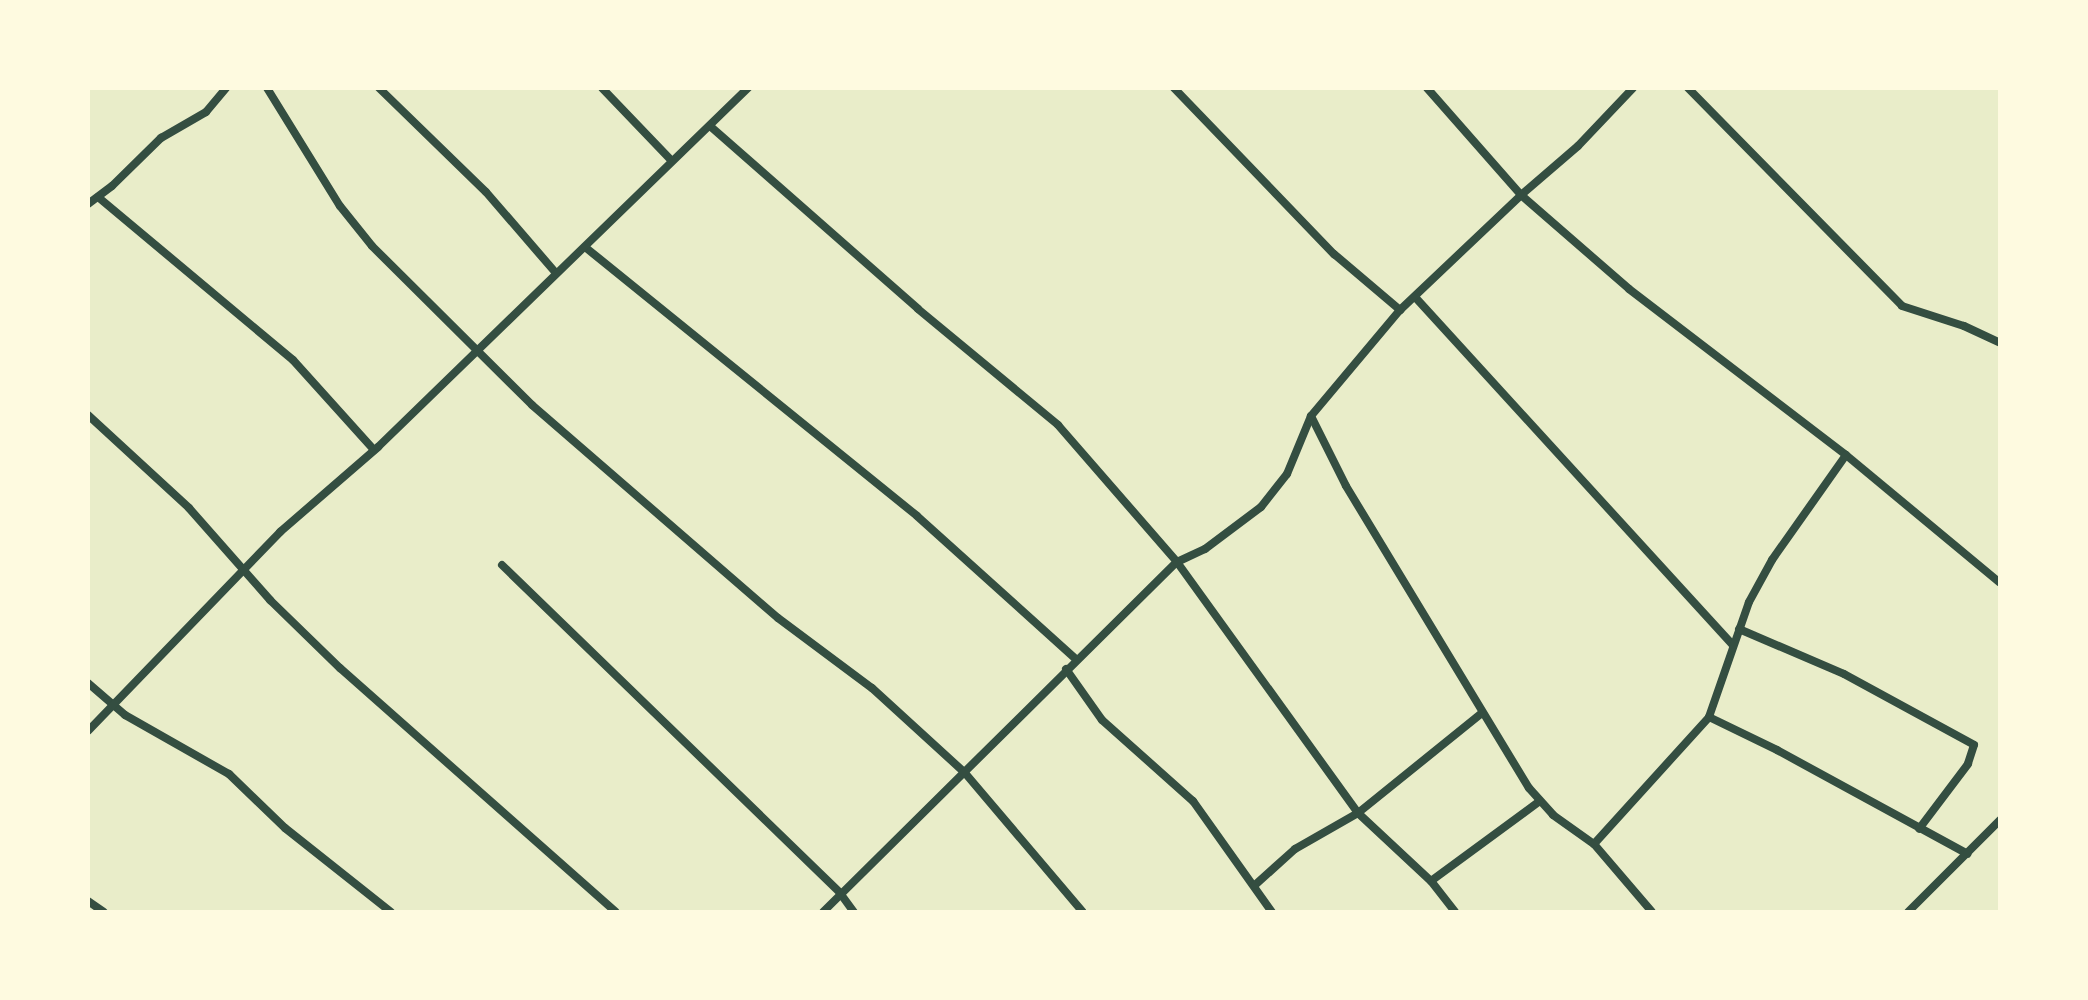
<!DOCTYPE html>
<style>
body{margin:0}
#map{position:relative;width:2088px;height:1000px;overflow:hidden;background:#e9edc9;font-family:"Noto Serif",serif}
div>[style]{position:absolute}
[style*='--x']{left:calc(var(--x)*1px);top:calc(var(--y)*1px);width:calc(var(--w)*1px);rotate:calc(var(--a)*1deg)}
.minor>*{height:8px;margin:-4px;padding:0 4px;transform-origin:4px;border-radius:4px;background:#344e41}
span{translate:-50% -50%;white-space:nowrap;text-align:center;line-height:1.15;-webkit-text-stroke:7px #fefae0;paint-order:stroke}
.frame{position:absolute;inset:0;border:90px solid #fefae0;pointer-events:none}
</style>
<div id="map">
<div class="minor">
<i style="--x:267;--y:88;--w:139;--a:58.3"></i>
<i style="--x:340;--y:206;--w:51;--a:51.3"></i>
<i style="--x:372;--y:246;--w:226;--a:44.8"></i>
<i style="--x:532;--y:405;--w:325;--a:40.9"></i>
<i style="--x:778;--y:618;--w:117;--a:36.7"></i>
<i style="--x:872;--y:688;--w:126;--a:42.4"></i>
<i style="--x:965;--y:773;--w:182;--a:49.7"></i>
<i style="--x:379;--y:88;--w:149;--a:44.2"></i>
<i style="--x:486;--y:192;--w:107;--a:49.2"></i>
<i style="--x:602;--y:88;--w:100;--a:46.2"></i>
<i style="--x:1174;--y:88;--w:231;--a:46.1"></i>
<i style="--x:1334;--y:254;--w:87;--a:40.3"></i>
<i style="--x:1427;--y:88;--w:142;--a:48.7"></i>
<i style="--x:1521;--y:195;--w:143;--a:41"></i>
<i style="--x:1629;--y:289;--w:273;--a:37.4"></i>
<i style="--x:1846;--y:455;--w:200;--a:39.7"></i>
<i style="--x:1688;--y:88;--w:305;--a:45.5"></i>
<i style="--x:1902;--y:306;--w:65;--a:17.9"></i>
<i style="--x:1964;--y:326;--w:40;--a:25"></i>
<i style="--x:710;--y:126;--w:277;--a:41.3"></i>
<i style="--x:918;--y:309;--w:182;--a:39.6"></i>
<i style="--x:1058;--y:425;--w:181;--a:49"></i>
<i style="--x:1177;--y:562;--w:309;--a:54.2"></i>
<i style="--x:1358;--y:813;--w:100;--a:43"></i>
<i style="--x:1431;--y:881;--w:39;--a:52"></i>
<i style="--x:98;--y:197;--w:254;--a:39.9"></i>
<i style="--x:293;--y:360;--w:121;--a:48"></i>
<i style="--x:88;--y:204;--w:30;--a:-37"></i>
<i style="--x:112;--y:186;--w:69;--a:-44.4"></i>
<i style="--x:161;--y:138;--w:52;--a:-30"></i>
<i style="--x:206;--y:112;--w:31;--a:-50"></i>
<i style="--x:585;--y:247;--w:427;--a:39"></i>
<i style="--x:917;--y:516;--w:214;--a:42"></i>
<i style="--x:1415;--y:297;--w:471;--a:47.6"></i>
<i style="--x:88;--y:415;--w:137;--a:42.6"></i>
<i style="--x:189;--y:508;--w:123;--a:48.6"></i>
<i style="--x:270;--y:600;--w:98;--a:44.2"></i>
<i style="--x:340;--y:668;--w:368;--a:41.5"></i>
<i style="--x:1311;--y:416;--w:78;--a:63.4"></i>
<i style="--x:1346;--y:486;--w:353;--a:58.8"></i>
<i style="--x:1529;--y:788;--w:36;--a:48"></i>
<i style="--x:1553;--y:815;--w:50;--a:35.3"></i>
<i style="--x:1594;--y:844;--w:89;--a:49.5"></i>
<i style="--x:1846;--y:455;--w:128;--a:125.2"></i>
<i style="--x:1772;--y:560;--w:48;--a:118.7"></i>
<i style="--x:1749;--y:602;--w:122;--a:109.2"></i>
<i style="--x:1709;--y:717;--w:76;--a:25.9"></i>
<i style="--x:1777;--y:750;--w:217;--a:28.6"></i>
<i style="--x:502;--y:565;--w:471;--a:44.1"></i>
<i style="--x:840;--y:893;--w:24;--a:54"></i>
<i style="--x:1739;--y:629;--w:114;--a:23.2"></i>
<i style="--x:1844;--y:674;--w:148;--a:28.6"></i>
<i style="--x:1974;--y:745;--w:20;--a:108"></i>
<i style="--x:1968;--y:764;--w:81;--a:127"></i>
<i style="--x:1066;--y:669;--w:62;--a:54.8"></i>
<i style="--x:1102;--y:720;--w:122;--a:41.7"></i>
<i style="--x:1193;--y:801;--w:136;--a:54.6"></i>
<i style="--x:88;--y:683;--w:49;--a:40.9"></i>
<i style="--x:125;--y:715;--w:120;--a:29.6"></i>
<i style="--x:229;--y:774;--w:78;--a:44"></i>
<i style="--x:285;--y:828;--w:135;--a:38.4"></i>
<i style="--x:88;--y:731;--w:277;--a:-46"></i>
<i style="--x:280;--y:532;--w:130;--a:-40.9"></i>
<i style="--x:378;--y:447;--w:516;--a:-44.14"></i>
<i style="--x:1594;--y:844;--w:171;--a:-47.8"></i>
<i style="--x:1431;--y:881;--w:135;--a:-36.3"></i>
<i style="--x:1255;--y:885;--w:54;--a:-42"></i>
<i style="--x:1295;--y:849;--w:73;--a:-29.7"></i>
<i style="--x:1358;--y:813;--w:159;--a:-38.9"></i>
<i style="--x:88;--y:901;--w:19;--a:35"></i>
<i style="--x:823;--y:912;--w:498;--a:-44.7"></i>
<i style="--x:1177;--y:562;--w:31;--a:-25"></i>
<i style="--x:1205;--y:549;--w:70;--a:-36.9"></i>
<i style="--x:1261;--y:507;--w:42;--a:-51.8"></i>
<i style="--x:1287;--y:474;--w:63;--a:-67.5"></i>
<i style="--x:1311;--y:416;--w:138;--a:-50"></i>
<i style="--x:1400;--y:310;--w:167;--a:-43.5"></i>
<i style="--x:1521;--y:195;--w:75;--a:-40.7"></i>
<i style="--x:1578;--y:146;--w:80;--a:-46.5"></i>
<i style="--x:1908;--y:912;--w:130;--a:-45"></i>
</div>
<div class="frame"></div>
</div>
